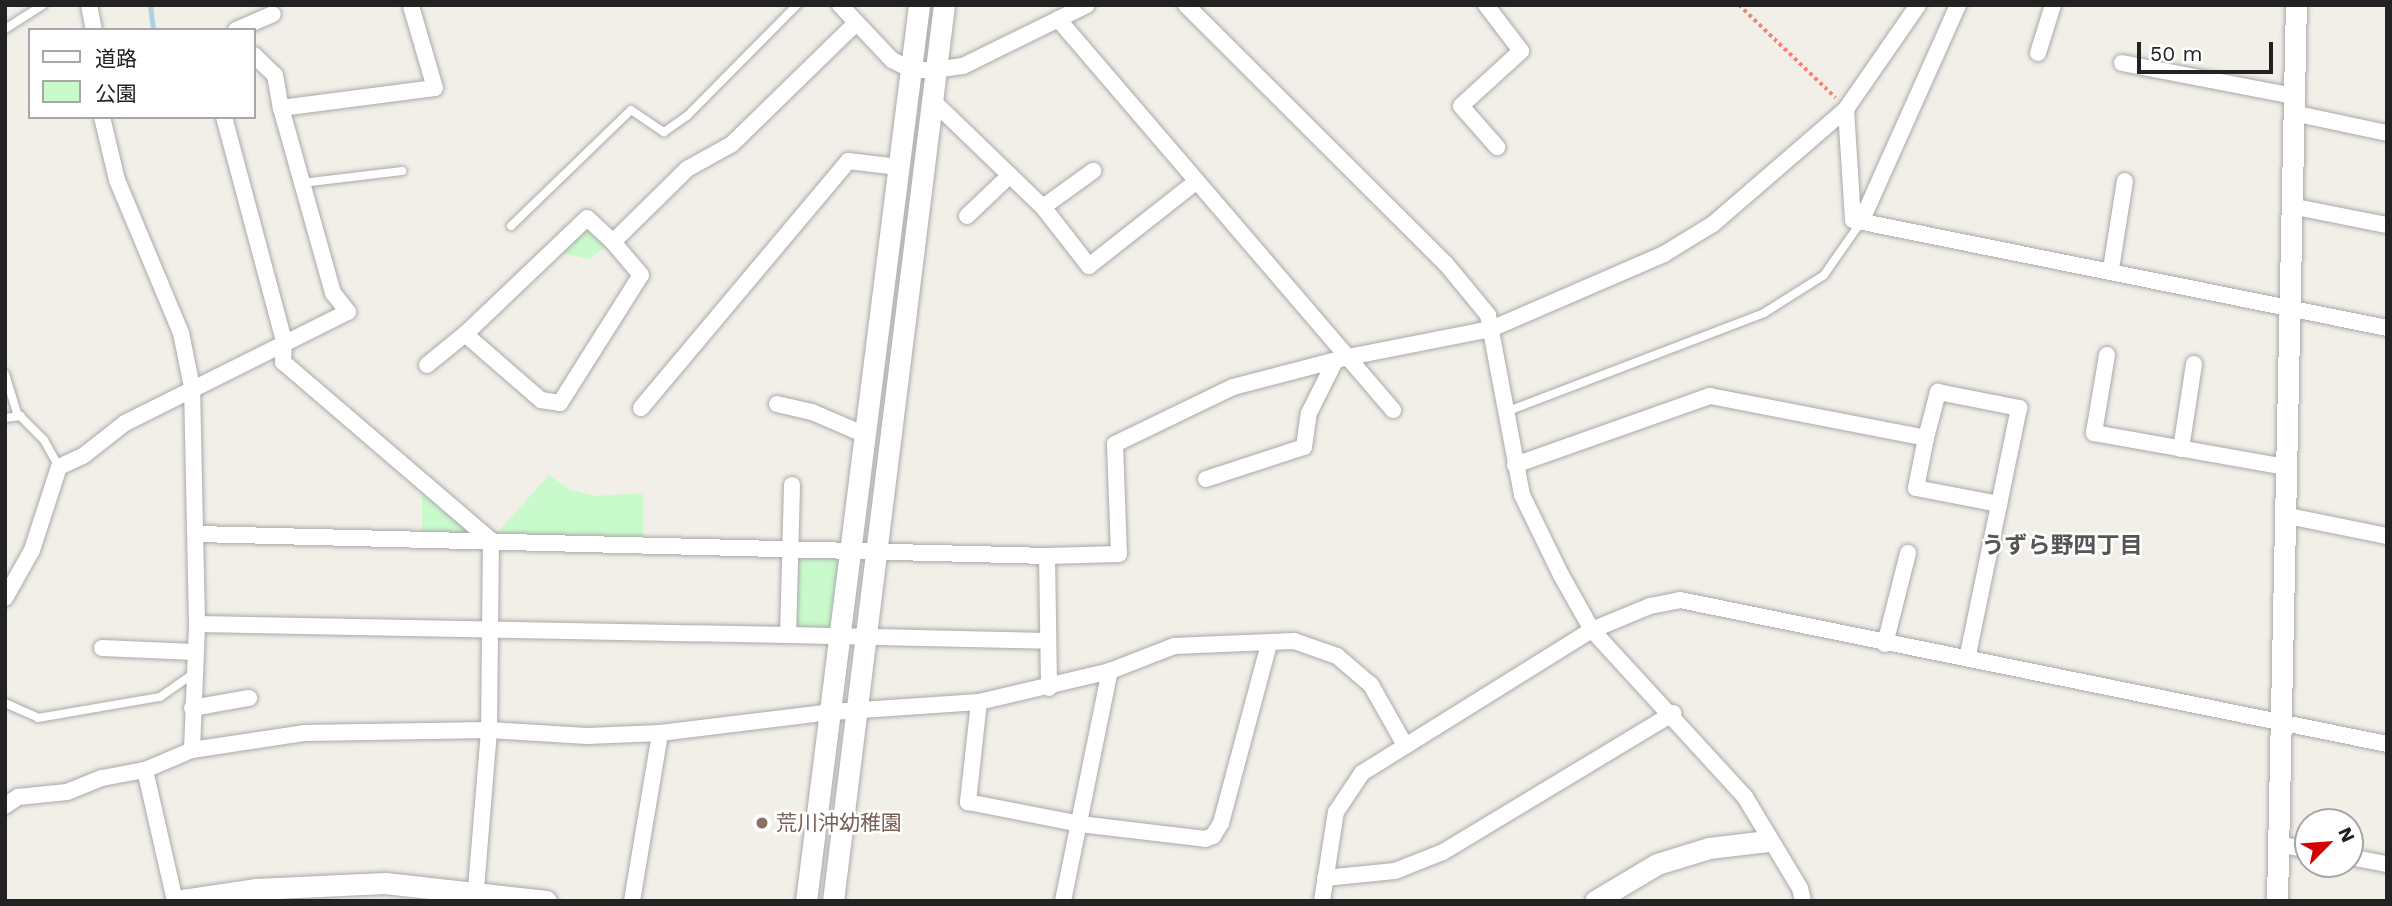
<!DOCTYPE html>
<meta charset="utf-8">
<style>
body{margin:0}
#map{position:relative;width:2392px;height:906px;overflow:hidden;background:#f2efe9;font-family:"Work Sans","Noto Sans JP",sans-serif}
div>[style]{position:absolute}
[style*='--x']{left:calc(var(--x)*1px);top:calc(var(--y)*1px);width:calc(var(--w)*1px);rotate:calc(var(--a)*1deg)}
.park>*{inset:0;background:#c8facc;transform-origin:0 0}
.stream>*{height:5px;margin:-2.5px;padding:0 2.5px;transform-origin:2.5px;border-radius:2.5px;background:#aad3df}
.path>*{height:3.5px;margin-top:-1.75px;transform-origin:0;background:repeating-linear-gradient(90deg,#fa8072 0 3.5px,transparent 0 7px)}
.roads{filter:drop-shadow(0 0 2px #a9a9a9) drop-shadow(0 0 2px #a9a9a9)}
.service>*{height:8px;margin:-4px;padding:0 4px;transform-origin:4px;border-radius:4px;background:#fff}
.minor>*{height:16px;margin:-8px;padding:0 8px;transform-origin:8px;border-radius:8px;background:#fff}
.tertiary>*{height:21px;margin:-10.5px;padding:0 10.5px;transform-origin:10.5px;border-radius:10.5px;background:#fff}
.dots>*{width:19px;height:19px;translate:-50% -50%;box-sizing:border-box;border:4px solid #fff;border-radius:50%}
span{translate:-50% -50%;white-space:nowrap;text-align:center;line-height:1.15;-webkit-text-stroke:5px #fff;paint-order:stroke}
.education-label{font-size:21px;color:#785e54}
.left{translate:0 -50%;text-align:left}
.neighbourhood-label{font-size:23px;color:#555;font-weight:700}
.frame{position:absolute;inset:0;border:7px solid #222;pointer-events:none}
.legend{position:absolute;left:28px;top:28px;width:228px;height:91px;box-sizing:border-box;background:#fff;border:2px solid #a7a7a7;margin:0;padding:9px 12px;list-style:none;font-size:21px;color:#222}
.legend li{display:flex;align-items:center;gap:14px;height:35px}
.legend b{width:35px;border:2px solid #a7a7a7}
.north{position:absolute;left:2294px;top:808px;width:70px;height:70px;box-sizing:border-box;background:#fff;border:2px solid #a7a7a7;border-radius:50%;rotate:65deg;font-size:19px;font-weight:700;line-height:28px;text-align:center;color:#222}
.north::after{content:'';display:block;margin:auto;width:24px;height:32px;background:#d40000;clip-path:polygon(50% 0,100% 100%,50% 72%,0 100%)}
.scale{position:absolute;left:2137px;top:42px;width:136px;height:32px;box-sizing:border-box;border:4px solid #222;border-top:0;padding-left:9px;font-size:21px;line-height:24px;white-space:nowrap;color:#222;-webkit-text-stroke:5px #fff;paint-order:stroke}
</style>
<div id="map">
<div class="park">
<i style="clip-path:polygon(586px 225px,609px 245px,589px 259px,557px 252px)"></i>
<i style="clip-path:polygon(549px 475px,568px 489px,595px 496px,643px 493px,643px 541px,494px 536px)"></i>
<i style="clip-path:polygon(422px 484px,484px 537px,422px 536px)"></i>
<i style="left:794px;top:551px;width:53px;height:81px"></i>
</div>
<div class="stream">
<i style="--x:150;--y:5;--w:25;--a:83"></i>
</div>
<div class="path">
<i style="--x:1739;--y:5;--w:134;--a:43.8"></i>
</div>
<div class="roads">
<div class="service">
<i style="--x:5;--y:29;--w:45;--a:-32.3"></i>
<i style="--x:302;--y:183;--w:101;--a:-6.8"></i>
<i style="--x:511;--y:226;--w:167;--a:-44"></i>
<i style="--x:631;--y:110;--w:40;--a:34"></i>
<i style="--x:664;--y:132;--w:29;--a:-35"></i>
<i style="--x:688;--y:115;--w:155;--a:-45.3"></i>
<i style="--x:5;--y:374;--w:41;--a:72.9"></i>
<i style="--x:17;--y:413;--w:38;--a:45"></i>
<i style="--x:44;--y:440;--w:31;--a:61"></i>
<i style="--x:1508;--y:411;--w:274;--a:-20.9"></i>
<i style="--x:1764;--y:313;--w:71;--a:-32.3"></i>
<i style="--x:1824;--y:275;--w:65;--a:-55.1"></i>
<i style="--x:5;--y:418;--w:16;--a:-7"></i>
<i style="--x:5;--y:703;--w:36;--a:24"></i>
<i style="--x:38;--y:718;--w:124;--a:-9.8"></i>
<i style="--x:160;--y:697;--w:40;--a:-34.9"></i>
</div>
<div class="minor">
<i style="--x:89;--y:5;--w:25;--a:79"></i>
<i style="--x:840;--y:5;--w:76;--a:46.6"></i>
<i style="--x:892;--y:60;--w:22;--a:27"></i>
<i style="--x:912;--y:70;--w:22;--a:0"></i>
<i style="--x:934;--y:70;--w:29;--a:-8"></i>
<i style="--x:963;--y:66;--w:138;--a:-26.2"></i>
<i style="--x:1186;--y:5;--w:367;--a:44.9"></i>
<i style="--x:1446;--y:264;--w:66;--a:50.5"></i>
<i style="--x:1488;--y:315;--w:183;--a:79.3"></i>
<i style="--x:1522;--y:495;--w:89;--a:64"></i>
<i style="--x:1561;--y:575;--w:63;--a:60.6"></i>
<i style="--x:1592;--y:630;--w:226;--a:47.5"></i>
<i style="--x:1745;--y:797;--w:106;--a:58.9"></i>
<i style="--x:1800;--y:888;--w:13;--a:77"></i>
<i style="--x:1486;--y:5;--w:58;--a:52.7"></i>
<i style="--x:1521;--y:51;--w:81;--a:137.5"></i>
<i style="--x:1461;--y:106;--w:55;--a:48.7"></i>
<i style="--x:1058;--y:19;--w:515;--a:49.41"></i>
<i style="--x:236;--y:30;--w:40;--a:-23.4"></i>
<i style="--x:2038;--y:53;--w:50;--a:-72.6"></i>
<i style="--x:254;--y:55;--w:29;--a:44"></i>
<i style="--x:275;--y:75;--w:34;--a:80"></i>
<i style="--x:2122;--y:63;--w:174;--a:10.9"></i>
<i style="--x:931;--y:99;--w:156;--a:44"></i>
<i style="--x:1043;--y:207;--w:75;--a:52.1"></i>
<i style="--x:1089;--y:266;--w:137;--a:-38.2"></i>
<i style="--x:1846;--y:109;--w:111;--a:86.4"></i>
<i style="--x:1853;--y:220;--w:545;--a:11.43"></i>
<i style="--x:2293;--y:113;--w:96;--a:12"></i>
<i style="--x:224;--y:117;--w:232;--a:75"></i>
<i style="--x:284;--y:341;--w:21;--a:93"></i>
<i style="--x:283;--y:362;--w:274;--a:40.6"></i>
<i style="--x:2291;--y:206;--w:98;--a:11.2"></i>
<i style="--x:1043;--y:207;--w:62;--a:-35.8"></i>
<i style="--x:967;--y:216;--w:59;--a:-43.6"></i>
<i style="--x:1861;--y:222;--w:238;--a:-65.9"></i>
<i style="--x:613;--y:242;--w:35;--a:-137"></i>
<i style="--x:587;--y:218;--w:168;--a:136.4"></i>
<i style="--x:465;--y:334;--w:101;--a:41"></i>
<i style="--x:541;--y:400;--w:19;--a:9"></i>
<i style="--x:560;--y:403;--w:151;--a:-57.7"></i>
<i style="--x:641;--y:275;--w:43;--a:-130.3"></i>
<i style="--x:613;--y:242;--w:104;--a:-44.6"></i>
<i style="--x:687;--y:169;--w:51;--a:-29.1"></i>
<i style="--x:732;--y:144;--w:170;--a:-44.3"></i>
<i style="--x:2111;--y:269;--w:89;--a:-81"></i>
<i style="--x:2107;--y:355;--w:79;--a:99.5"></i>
<i style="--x:2094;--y:433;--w:193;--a:10.1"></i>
<i style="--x:427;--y:365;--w:49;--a:-39.2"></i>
<i style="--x:777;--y:404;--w:36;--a:13"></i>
<i style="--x:812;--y:412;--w:56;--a:23.3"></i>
<i style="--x:641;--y:408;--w:322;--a:-50"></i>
<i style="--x:848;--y:161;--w:51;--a:6.7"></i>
<i style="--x:1926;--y:438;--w:51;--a:101.3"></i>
<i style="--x:1916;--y:488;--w:85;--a:10.9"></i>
<i style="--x:2181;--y:449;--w:86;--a:-81.3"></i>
<i style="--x:1515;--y:465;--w:207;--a:-19.5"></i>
<i style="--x:1710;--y:396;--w:220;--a:11"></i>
<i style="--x:1926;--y:438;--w:48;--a:-75.4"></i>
<i style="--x:1938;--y:392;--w:83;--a:11.2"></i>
<i style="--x:2019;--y:408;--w:255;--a:101.7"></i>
<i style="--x:1206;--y:479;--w:103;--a:-18.1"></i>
<i style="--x:1304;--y:447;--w:34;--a:-82"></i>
<i style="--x:1309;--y:413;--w:58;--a:-63.4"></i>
<i style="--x:792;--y:485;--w:150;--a:91.5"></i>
<i style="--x:788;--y:635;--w:259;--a:1.3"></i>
<i style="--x:2283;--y:515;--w:106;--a:11.4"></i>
<i style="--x:197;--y:534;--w:850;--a:1.48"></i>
<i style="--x:1047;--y:556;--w:132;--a:89.1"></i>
<i style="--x:1047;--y:556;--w:72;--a:-1.6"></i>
<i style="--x:1119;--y:554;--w:110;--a:-92.1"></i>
<i style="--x:1115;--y:444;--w:131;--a:-25.8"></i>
<i style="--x:1233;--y:387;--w:119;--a:-14.6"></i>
<i style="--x:1348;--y:357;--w:146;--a:-11.1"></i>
<i style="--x:1491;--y:329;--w:189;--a:-23.4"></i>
<i style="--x:1664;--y:254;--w:57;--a:-31.5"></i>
<i style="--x:1713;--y:224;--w:176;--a:-40.8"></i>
<i style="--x:1846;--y:109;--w:126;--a:-55.3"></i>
<i style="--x:5;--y:598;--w:55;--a:-60.6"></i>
<i style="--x:32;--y:550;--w:87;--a:-72"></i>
<i style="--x:59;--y:467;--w:26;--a:-25"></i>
<i style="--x:83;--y:456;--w:53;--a:-38.2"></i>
<i style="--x:125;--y:423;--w:249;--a:-26.5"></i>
<i style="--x:348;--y:312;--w:24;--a:-128"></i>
<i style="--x:333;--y:293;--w:192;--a:-105.7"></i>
<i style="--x:281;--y:108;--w:155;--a:-7.4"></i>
<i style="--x:435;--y:88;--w:85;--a:-106.3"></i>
<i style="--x:197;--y:624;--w:591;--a:1.07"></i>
<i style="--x:1885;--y:644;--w:94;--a:-75.8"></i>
<i style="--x:102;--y:648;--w:92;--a:2.5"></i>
<i style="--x:979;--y:702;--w:101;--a:96.3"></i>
<i style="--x:968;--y:802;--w:114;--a:11.1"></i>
<i style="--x:1080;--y:824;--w:126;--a:6.8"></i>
<i style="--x:1205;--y:839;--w:9;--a:-21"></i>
<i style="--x:1213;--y:836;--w:15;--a:-58"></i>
<i style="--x:1221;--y:823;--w:185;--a:-75"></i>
<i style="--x:192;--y:708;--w:58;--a:-10"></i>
<i style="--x:192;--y:750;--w:113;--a:-8.6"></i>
<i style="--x:304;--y:733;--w:185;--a:-0.9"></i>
<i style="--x:489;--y:730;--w:98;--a:3.5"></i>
<i style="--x:587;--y:736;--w:73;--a:-2.4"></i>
<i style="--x:660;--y:733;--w:173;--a:-7"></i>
<i style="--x:832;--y:712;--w:147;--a:-3.9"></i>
<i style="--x:979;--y:702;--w:135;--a:-13.3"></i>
<i style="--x:1110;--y:671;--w:69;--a:-21.3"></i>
<i style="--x:1174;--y:646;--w:120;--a:-2.4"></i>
<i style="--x:1294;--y:641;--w:46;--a:19.2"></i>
<i style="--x:1337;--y:656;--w:45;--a:40.5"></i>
<i style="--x:1371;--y:685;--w:69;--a:60.5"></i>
<i style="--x:145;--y:770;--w:134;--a:77.1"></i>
<i style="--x:5;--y:806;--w:16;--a:-35"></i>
<i style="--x:18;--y:797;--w:49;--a:-5.8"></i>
<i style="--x:67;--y:792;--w:38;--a:-22"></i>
<i style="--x:102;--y:778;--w:44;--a:-10.5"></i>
<i style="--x:145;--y:770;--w:51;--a:-23.1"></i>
<i style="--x:192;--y:750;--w:126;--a:-87.7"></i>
<i style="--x:197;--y:624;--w:237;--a:-91.2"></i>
<i style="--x:192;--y:387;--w:55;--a:-101.5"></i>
<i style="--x:181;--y:333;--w:166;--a:-112.7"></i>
<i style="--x:117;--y:180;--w:65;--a:-103.4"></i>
<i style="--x:2278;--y:844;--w:31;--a:11"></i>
<i style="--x:2350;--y:857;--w:38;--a:11"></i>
<i style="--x:1325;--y:878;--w:70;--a:-5.7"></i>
<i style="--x:1395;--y:871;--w:52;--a:-21.6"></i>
<i style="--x:1443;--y:852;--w:269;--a:-31.1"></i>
<i style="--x:475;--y:901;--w:172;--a:-85.3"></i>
<i style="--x:489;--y:730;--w:190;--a:-89.4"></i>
<i style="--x:632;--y:901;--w:170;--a:-80.5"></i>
<i style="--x:1063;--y:901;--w:235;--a:-78.5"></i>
<i style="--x:1322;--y:901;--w:90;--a:-81.1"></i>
<i style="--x:1336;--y:812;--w:47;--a:-56.3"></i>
<i style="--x:1362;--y:773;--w:271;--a:-31.9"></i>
<i style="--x:1592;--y:630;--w:63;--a:-22.5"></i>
<i style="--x:1650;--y:606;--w:31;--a:-11"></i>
<i style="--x:1680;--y:600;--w:722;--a:11.51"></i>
</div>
<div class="tertiary">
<i style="--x:176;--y:901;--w:80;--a:-8.6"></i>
<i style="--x:255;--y:889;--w:130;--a:-2.6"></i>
<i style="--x:385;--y:883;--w:162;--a:6.4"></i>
<i style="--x:806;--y:901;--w:903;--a:-82.81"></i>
<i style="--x:833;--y:901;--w:903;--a:-82.94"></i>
<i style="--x:1595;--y:901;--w:72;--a:-30.8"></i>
<i style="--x:1657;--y:864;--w:54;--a:-17.1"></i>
<i style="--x:1709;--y:848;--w:59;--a:-6.8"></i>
<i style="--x:2277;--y:901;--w:896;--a:-88.79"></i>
</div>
</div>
<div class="dots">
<i style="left:762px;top:823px;background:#8d6e63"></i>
</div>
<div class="education-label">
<span class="left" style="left:776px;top:823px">荒川沖幼稚園</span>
</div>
<div class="neighbourhood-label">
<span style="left:2062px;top:546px">うずら野四丁目</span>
</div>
<div class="frame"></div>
<ul class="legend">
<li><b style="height:9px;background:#fff"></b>道路</li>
<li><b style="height:19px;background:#c8facc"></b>公園</li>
</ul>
<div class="north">N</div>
<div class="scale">50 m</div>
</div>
